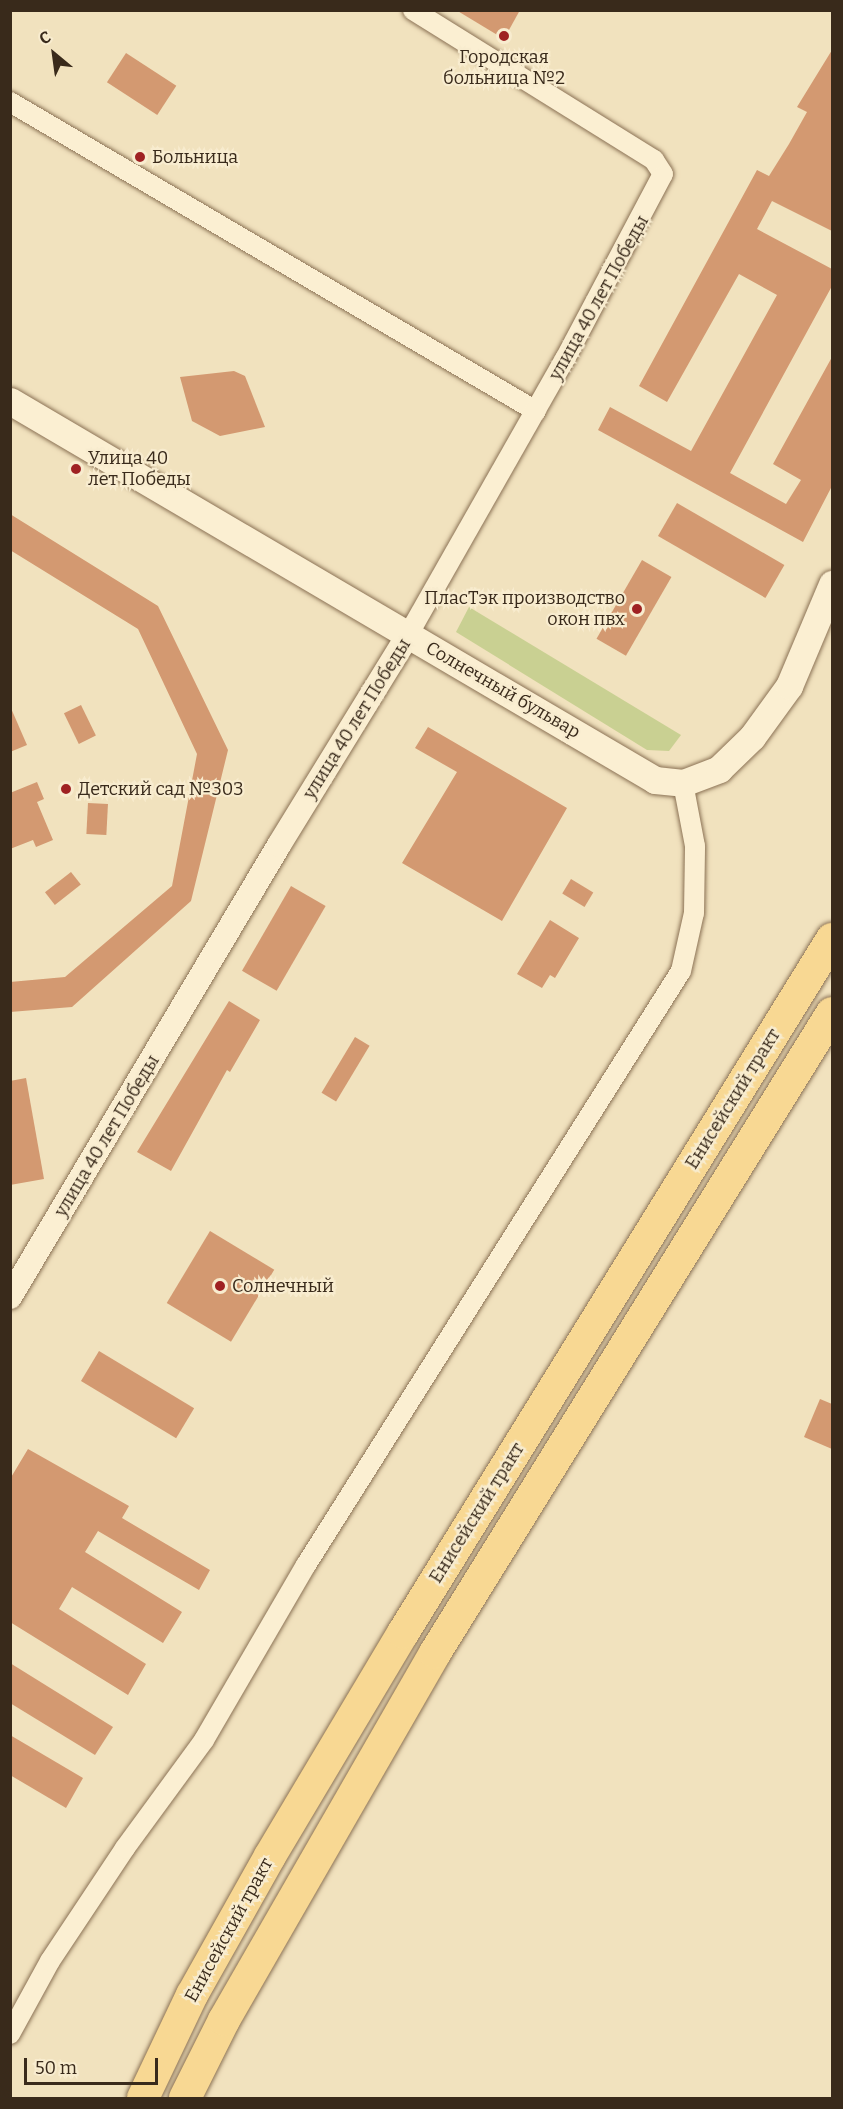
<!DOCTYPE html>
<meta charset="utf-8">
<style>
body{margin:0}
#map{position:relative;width:843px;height:2109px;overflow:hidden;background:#f1e2be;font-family:Bitter,serif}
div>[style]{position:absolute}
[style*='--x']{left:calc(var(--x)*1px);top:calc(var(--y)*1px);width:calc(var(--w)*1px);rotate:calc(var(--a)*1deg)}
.green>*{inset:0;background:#c9d092}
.building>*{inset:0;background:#d39971;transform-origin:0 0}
.roads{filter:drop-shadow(0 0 2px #8b7255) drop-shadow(0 0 2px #8b7255)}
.minor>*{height:20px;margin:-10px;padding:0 10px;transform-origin:10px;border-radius:10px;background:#fbefd2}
.tertiary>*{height:24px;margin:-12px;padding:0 12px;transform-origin:12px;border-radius:12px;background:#fbefd2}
.secondary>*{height:27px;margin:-13.5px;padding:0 13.5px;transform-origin:13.5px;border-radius:13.5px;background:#fbefd2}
.primary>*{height:32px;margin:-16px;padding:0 16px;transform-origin:16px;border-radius:16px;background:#f8d893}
.dots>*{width:16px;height:16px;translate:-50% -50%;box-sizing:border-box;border:3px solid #f8eccf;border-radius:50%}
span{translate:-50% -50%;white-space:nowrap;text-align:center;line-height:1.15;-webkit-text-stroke:4.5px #f8eccf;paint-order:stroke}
.poi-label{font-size:18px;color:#392a1b}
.left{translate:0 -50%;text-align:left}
.right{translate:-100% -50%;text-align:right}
.street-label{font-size:18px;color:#392a1b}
.frame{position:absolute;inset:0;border:12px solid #392a1b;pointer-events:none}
.north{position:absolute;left:24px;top:24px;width:60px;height:60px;-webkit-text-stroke:4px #f8eccf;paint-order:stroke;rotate:331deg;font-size:16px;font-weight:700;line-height:24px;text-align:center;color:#392a1b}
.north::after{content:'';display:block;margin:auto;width:21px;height:27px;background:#392a1b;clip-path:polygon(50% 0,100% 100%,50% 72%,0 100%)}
.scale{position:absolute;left:24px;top:2058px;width:134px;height:27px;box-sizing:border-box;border:3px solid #392a1b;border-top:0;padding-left:8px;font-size:18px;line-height:21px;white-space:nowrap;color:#392a1b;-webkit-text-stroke:4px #f8eccf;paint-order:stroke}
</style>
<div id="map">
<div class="green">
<i style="clip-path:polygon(469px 607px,681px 735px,669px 751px,647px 750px,456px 632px)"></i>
</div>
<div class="building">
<i style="clip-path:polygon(456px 10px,520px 10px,504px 39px)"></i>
<i style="clip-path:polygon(832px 50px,832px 231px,772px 201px,757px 229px,832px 269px,832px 286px,730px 473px,786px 504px,801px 480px,773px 464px,832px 357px,832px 486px,803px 542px,598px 430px,610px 407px,691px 451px,777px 295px,739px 274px,667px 402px,639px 386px,757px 170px,769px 176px,789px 144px,807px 112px,797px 107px)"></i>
<i style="left:126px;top:53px;width:60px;height:35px;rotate:33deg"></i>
<i style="clip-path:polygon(234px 371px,245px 376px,265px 427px,220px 436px,192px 421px,180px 377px)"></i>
<i style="left:677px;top:503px;width:124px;height:38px;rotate:30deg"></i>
<i style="clip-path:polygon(10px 514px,158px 606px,228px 750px,191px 901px,72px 1007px,10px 1012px,10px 982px,65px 977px,172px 886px,197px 754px,138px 629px,10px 550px)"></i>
<i style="left:642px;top:560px;width:34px;height:91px;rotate:30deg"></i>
<i style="left:81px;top:705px;width:34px;height:19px;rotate:64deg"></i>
<i style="clip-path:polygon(10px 706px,27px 745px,10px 752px)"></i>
<i style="clip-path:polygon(428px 727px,567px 808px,502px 921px,402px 863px,457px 772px,415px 748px)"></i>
<i style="clip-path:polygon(37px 782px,44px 799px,37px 802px,53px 840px,36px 847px,33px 840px,10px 849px,10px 793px)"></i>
<i style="left:88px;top:803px;width:20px;height:31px;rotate:3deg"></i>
<i style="left:71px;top:872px;width:16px;height:33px;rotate:52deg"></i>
<i style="left:571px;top:879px;width:26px;height:17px;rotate:31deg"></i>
<i style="left:291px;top:886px;width:40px;height:98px;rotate:30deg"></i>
<i style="clip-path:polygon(550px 920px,579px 938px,555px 978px,550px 975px,542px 988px,517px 974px)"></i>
<i style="clip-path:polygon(229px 1001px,260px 1020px,230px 1072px,227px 1070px,171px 1171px,137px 1152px)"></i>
<i style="left:355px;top:1037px;width:17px;height:65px;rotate:31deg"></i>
<i style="clip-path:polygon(26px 1078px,44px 1179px,10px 1185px,10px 1081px)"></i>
<i style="left:210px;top:1231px;width:75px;height:84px;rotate:31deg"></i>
<i style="left:99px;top:1351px;width:111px;height:35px;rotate:31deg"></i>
<i style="clip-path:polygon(820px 1399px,832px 1404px,832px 1449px,804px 1437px)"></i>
<i style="clip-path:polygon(28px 1449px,129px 1506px,122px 1518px,210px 1570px,199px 1590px,98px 1531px,85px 1552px,182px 1612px,163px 1643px,72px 1587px,59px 1609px,146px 1664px,128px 1695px,10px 1622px,10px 1479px)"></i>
<i style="clip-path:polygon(10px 1663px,113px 1727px,95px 1755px,10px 1703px)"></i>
<i style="clip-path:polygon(10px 1735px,83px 1778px,66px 1808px,10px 1775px)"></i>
</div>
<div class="roads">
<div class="minor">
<i style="--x:10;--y:102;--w:610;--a:30.43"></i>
<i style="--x:408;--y:635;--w:318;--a:-60.4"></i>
<i style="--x:565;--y:359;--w:209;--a:-62.1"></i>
<i style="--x:663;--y:174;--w:17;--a:-123"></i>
<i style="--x:654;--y:160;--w:284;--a:-148.1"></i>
<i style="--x:10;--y:2034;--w:83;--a:-61.3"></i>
<i style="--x:50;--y:1961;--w:136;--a:-56.4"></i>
<i style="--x:125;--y:1848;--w:134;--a:-53.8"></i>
<i style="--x:204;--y:1740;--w:203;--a:-59.8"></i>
<i style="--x:306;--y:1565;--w:702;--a:-57.74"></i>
<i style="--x:681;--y:971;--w:59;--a:-77.4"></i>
<i style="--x:694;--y:913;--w:67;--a:-89.1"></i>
<i style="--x:695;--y:846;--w:64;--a:-100.8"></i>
</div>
<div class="tertiary">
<i style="--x:10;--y:1297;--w:526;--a:-59.24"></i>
<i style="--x:279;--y:845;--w:246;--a:-58.4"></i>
</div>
<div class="secondary">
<i style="--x:10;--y:401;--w:748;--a:30.44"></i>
<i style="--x:655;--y:780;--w:28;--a:6"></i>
<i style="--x:683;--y:783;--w:39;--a:-21"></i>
<i style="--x:719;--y:769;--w:46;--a:-44.1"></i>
<i style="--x:752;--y:737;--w:63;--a:-54"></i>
<i style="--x:789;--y:686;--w:111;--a:-67.1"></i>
</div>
<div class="primary">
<i style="--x:143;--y:2098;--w:114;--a:-64.6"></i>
<i style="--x:192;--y:1995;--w:159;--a:-60.7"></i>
<i style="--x:270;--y:1856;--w:260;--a:-59.2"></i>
<i style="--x:403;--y:1633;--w:816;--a:-58.28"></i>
<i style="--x:185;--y:2098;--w:87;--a:-63.4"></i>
<i style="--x:224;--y:2020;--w:423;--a:-60.1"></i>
<i style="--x:435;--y:1653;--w:753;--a:-58.19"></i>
</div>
</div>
<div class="dots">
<i style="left:504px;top:36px;background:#9f2122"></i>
<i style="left:140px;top:157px;background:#9f2122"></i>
<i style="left:76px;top:469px;background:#9f2122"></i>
<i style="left:637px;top:609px;background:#9f2122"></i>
<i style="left:66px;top:789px;background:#9f2122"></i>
<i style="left:220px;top:1286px;background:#9f2122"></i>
</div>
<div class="poi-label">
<span style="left:504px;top:68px">Городская<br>больница №2</span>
<span class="left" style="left:152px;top:157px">Больница</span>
<span class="left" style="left:88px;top:469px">Улица 40<br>лет Победы</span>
<span class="right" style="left:625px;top:609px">ПласТэк производство<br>окон пвх</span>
<span class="left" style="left:78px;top:789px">Детский сад №303</span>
<span class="left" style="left:232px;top:1286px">Солнечный</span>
</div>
<div class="street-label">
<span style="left:599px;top:298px;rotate:-61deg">улица 40 лет Победы</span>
<span style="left:503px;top:690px;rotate:30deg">Солнечный бульвар</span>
<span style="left:357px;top:719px;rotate:-58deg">улица 40 лет Победы</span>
<span style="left:733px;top:1099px;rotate:-58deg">Енисейский тракт</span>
<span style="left:107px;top:1136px;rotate:-59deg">улица 40 лет Победы</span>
<span style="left:477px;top:1513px;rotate:-58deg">Енисейский тракт</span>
<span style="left:229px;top:1930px;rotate:-61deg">Енисейский тракт</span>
</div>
<div class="frame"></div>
<div class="north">С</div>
<div class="scale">50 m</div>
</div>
